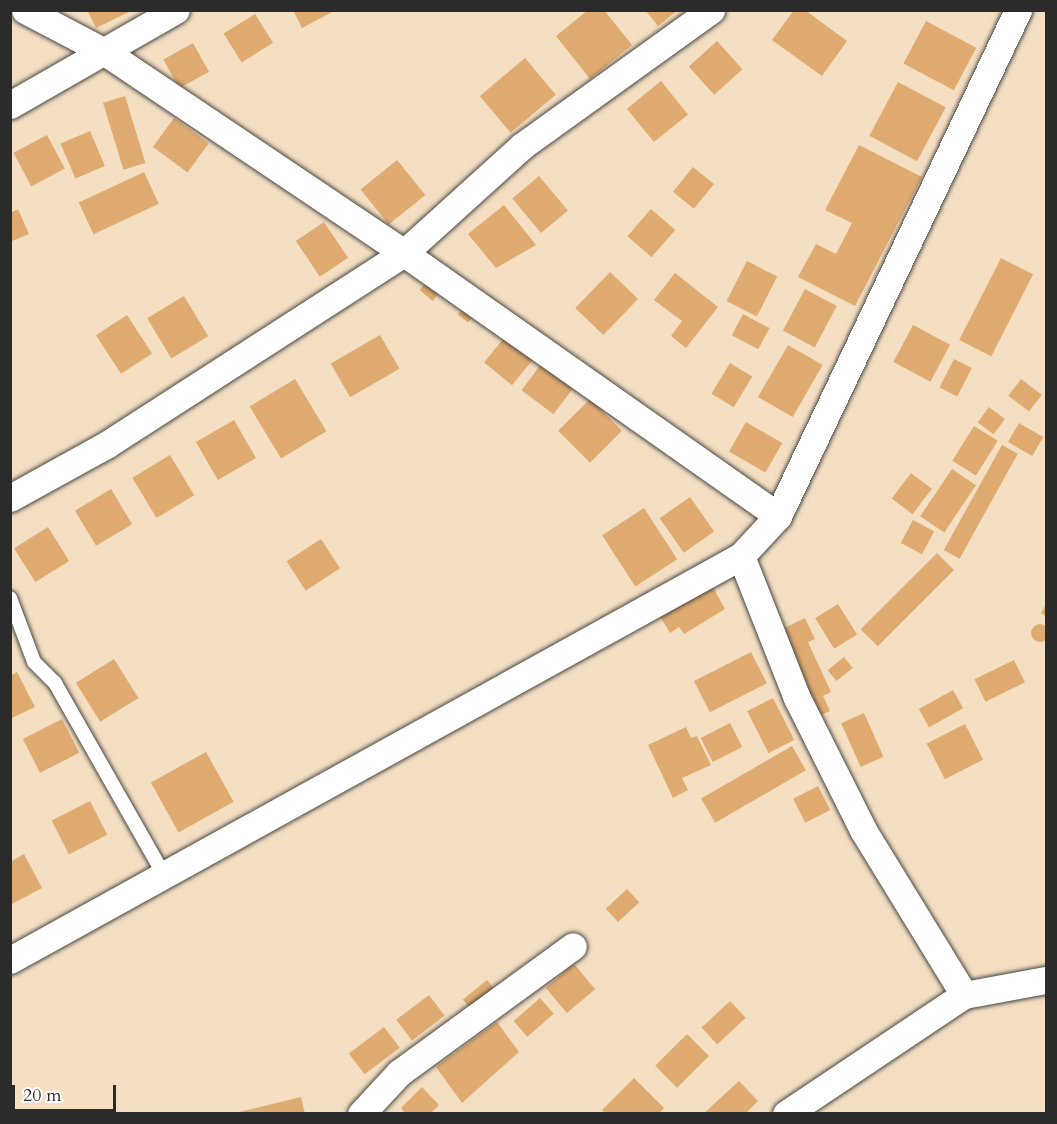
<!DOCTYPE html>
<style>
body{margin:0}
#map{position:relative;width:1057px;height:1124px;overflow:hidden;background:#f4dfc3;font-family:Cardo,serif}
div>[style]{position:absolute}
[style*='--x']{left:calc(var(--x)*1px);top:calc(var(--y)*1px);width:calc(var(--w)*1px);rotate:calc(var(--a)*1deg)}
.building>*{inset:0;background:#e0ab71;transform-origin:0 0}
.round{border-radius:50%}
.roads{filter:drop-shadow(0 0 2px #494642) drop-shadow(0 0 2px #494642)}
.service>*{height:14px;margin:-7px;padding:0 7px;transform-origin:7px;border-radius:7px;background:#fff}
.minor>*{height:27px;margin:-13.5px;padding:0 13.5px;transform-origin:13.5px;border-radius:13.5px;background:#fff}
span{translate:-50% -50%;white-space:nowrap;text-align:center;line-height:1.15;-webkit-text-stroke:5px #fff;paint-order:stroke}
.frame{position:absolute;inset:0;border:12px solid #2b2b2b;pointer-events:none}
.scale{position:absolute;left:12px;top:1085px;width:104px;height:27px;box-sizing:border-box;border:3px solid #2b2b2b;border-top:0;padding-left:8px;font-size:18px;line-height:21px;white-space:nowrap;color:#2b2b2b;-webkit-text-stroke:4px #fff;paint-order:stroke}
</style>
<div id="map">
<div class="building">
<i style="clip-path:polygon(87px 10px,133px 10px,96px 28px)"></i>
<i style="clip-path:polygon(293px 10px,336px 10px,302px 28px)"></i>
<i style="clip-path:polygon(588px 10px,604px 10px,632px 45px,590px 79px,556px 36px)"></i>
<i style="clip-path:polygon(645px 10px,678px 10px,658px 26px)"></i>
<i style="clip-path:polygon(794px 10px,805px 10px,847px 41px,822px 76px,772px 40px)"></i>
<i style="left:255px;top:14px;width:34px;height:37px;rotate:58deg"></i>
<i style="left:926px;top:21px;width:57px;height:48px;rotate:28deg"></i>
<i style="left:717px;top:41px;width:38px;height:38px;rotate:48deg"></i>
<i style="left:193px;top:43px;width:33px;height:34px;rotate:61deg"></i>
<i style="left:525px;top:58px;width:48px;height:59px;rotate:50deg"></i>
<i style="left:661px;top:81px;width:43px;height:44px;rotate:51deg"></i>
<i style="left:898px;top:82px;width:54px;height:61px;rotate:28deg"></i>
<i style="left:125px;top:96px;width:70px;height:23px;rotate:73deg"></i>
<i style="left:174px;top:118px;width:43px;height:36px;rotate:36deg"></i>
<i style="left:90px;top:131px;width:38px;height:32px;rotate:67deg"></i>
<i style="left:47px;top:135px;width:38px;height:38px;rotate:62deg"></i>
<i style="clip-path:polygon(859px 145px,922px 177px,855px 306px,798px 277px,816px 244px,836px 254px,852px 223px,825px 210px)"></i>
<i style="left:397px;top:160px;width:45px;height:47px;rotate:51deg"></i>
<i style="left:693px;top:167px;width:27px;height:32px;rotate:39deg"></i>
<i style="left:144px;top:172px;width:35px;height:72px;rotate:65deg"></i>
<i style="left:539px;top:176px;width:45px;height:35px;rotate:50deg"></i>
<i style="clip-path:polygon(504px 205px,536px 245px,496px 268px,468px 234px)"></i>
<i style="clip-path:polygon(18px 209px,29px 234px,12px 241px,10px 213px)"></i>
<i style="left:651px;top:209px;width:32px;height:36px;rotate:41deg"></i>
<i style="left:324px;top:222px;width:43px;height:34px;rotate:56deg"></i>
<i style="left:1001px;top:258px;width:36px;height:92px;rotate:27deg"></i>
<i style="left:747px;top:261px;width:34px;height:45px;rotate:27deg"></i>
<i style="left:610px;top:272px;width:39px;height:50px;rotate:44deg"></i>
<i style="clip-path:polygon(675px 273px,718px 307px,686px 348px,671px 336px,682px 321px,654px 300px)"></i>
<i style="left:428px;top:280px;width:17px;height:13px;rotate:40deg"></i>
<i style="left:805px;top:289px;width:36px;height:47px;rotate:28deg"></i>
<i style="left:184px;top:296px;width:47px;height:43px;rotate:59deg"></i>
<i style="left:468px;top:302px;width:13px;height:16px;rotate:39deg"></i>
<i style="left:743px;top:314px;width:30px;height:24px;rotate:28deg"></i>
<i style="left:127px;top:315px;width:46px;height:37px;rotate:57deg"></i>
<i style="left:913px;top:325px;width:42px;height:42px;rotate:28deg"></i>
<i style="left:508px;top:333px;width:36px;height:38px;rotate:39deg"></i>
<i style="left:380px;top:335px;width:39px;height:57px;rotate:60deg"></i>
<i style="left:788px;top:345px;width:40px;height:60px;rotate:30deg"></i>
<i style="left:545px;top:359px;width:40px;height:39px;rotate:37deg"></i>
<i style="left:954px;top:359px;width:20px;height:32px;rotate:27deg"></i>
<i style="left:730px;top:363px;width:26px;height:36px;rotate:31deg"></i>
<i style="left:295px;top:379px;width:61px;height:53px;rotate:59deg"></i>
<i style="left:1021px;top:379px;width:26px;height:21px;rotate:37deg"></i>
<i style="left:590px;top:399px;width:45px;height:45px;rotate:45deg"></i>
<i style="left:989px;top:407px;width:20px;height:19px;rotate:37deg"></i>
<i style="left:234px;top:420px;width:44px;height:44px;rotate:60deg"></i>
<i style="left:746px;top:422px;width:42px;height:34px;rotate:30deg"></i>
<i style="left:1019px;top:423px;width:28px;height:22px;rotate:30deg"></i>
<i style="left:974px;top:426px;width:28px;height:41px;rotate:32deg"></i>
<i style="left:1002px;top:445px;width:18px;height:120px;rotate:29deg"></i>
<i style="left:170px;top:455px;width:47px;height:44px;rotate:59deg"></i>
<i style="left:952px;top:469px;width:29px;height:57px;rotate:34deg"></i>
<i style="left:911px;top:473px;width:26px;height:32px;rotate:37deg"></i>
<i style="left:111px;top:489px;width:41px;height:42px;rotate:59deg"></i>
<i style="left:690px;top:497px;width:42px;height:37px;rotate:55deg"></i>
<i style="left:644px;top:508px;width:61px;height:50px;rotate:57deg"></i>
<i style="left:913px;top:520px;width:24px;height:26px;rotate:28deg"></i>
<i style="left:48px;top:527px;width:40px;height:40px;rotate:58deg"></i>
<i style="left:321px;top:539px;width:35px;height:41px;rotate:57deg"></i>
<i style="left:937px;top:553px;width:24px;height:108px;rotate:45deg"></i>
<i style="clip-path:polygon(710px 582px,725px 609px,684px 634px,679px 627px,670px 633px,658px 613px)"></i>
<i style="left:838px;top:604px;width:36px;height:27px;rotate:58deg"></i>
<i style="clip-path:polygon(1046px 604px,1046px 617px,1041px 613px)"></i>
<i style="clip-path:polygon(805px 618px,815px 639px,808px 642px,831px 692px,823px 696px,830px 711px,818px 716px,780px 630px)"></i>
<i class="round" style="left:1031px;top:624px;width:18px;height:18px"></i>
<i style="left:751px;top:652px;width:35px;height:64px;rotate:63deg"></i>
<i style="left:844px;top:657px;width:14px;height:21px;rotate:51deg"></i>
<i style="left:114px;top:659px;width:46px;height:45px;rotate:58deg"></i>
<i style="left:1014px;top:660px;width:25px;height:44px;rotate:64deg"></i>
<i style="clip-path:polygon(17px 672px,35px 707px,10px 719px,10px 676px)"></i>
<i style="left:953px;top:690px;width:21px;height:39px;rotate:61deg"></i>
<i style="left:773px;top:698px;width:47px;height:29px;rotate:63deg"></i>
<i style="left:864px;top:713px;width:48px;height:25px;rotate:66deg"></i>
<i style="left:62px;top:719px;width:38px;height:44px;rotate:63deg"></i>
<i style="left:730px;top:723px;width:27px;height:33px;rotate:63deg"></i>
<i style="left:965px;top:724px;width:40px;height:43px;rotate:63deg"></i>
<i style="clip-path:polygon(686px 727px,691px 738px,697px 736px,711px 765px,682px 778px,688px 790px,673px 798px,648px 745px)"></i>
<i style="left:792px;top:746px;width:28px;height:105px;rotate:60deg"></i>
<i style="left:206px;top:752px;width:57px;height:63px;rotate:61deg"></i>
<i style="left:818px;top:786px;width:27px;height:28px;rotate:63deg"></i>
<i style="left:90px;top:801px;width:38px;height:43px;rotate:63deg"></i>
<i style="clip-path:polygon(24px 854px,42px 888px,10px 905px,10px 862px)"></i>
<i style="left:627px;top:889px;width:18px;height:29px;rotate:47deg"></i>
<i style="left:574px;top:964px;width:33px;height:37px;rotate:50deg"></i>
<i style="left:487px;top:980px;width:13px;height:31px;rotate:51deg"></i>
<i style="left:429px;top:995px;width:26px;height:41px;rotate:53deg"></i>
<i style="left:540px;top:998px;width:21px;height:35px;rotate:49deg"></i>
<i style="left:730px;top:1001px;width:23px;height:39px;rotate:47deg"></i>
<i style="clip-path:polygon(497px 1022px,519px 1052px,462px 1103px,436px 1067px)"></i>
<i style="left:384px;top:1027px;width:26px;height:44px;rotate:53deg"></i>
<i style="left:687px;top:1034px;width:31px;height:45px;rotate:45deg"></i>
<i style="clip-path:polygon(634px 1078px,664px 1108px,659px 1114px,606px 1114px,602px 1110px)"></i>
<i style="clip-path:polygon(739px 1081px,758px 1101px,745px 1114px,703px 1114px)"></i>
<i style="clip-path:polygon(422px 1087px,439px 1105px,430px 1114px,406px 1114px,401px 1108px)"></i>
<i style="clip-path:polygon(301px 1097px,305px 1114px,235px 1114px,235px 1113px)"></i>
</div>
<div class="roads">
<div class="service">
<i style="--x:10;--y:598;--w:68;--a:69.4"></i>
<i style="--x:34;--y:662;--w:30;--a:45"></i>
<i style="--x:55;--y:683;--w:221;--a:60.4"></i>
</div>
<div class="minor">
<i style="--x:25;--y:10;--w:90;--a:27.7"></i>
<i style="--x:105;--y:52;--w:360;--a:33.9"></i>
<i style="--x:404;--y:253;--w:457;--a:35.1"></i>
<i style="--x:10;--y:105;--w:191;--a:-29.8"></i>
<i style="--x:10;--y:498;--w:110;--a:-28.9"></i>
<i style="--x:106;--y:445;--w:354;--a:-32.8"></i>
<i style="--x:404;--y:253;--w:159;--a:-42.2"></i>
<i style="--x:522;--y:146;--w:233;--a:-35.7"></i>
<i style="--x:741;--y:556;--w:153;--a:68.5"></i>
<i style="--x:797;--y:698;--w:148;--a:63.4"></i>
<i style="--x:863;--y:830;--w:193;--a:58.5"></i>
<i style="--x:10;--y:960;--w:835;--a:-28.93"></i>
<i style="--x:741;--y:556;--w:54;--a:-47.2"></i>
<i style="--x:778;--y:516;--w:560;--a:-64.62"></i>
<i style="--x:361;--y:1114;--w:56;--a:-47.2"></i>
<i style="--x:399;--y:1073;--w:215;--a:-36.1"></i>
<i style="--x:786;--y:1114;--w:214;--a:-33.8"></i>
<i style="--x:964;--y:995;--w:83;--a:-10.4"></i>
</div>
</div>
<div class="frame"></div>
<div class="scale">20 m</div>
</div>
